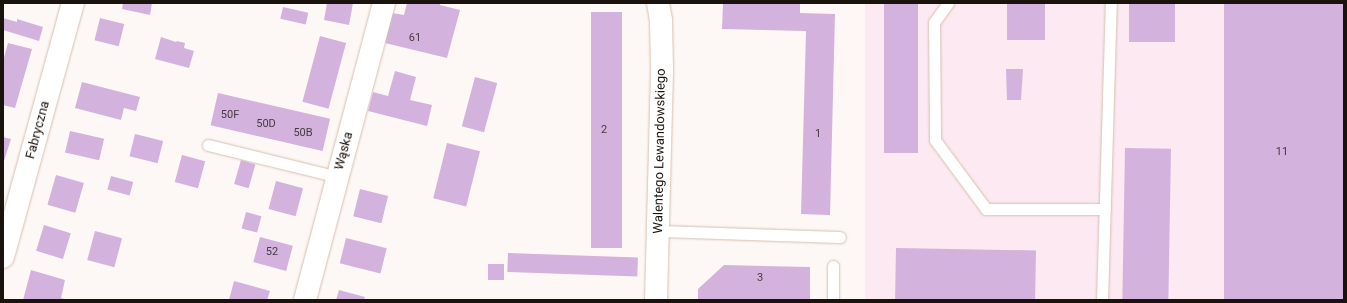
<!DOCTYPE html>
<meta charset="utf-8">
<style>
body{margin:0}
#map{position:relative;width:1347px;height:303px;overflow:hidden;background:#fdf8f5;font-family:Roboto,sans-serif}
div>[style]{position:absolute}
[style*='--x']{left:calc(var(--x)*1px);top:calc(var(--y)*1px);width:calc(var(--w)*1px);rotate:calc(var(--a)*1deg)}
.industrial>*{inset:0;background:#fce9f2;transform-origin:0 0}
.building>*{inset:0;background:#d3b2dd;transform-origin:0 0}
.roads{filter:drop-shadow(0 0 1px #d6bfb0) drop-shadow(0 0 1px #d6bfb0)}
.lane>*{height:11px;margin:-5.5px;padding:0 5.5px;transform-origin:5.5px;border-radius:5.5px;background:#fff}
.street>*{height:22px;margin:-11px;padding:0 11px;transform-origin:11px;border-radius:11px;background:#fff}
span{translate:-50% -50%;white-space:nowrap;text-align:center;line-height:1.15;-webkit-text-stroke:3px #fff;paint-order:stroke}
.number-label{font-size:11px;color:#483a40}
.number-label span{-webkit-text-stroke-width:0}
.street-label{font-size:13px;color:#1a120c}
.frame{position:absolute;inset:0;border:4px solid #1a120c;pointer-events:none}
</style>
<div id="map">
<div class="industrial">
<i style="left:865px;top:3px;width:479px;height:297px"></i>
</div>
<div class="building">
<i style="clip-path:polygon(123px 3px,152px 3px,150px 15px,122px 9px)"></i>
<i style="clip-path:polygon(327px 3px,353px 3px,349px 25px,324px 20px)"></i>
<i style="clip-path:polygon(407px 3px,440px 3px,440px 5px,460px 10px,447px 58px,385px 43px,392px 13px,404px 15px)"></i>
<i style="clip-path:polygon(723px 3px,800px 3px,800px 13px,835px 14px,830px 215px,801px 214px,806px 31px,722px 29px)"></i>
<i style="left:884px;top:3px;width:34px;height:150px"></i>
<i style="left:1007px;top:3px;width:38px;height:37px"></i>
<i style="left:1129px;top:3px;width:46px;height:39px"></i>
<i style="left:1224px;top:3px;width:120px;height:297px"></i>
<i style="left:283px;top:7px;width:26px;height:12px;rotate:13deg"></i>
<i style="left:591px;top:12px;width:31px;height:236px"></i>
<i style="clip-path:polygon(3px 18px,17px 22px,17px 19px,43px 27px,39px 41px,3px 30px)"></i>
<i style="left:100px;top:18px;width:25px;height:23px;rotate:14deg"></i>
<i style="left:320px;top:36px;width:27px;height:68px;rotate:15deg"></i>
<i style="clip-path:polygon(161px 37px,176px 42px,177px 41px,185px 43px,184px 48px,194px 51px,189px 68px,155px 59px)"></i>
<i style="clip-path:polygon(8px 43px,32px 49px,15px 108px,3px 105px,3px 61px)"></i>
<i style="clip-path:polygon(1006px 69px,1023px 69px,1021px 100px,1007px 100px)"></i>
<i style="clip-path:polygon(395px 71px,416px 77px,410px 100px,432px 105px,427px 126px,368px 111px,373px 92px,388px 96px)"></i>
<i style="left:475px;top:77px;width:23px;height:51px;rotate:15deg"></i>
<i style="clip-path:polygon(82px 82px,140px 97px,136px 111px,124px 108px,121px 120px,75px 108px)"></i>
<i style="left:218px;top:93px;width:115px;height:33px;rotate:13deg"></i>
<i style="left:70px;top:131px;width:35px;height:22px;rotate:13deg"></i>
<i style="left:135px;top:134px;width:29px;height:23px;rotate:14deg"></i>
<i style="clip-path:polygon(3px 137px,11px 139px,3px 164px)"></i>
<i style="left:447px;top:143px;width:34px;height:57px;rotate:14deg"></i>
<i style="left:1125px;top:148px;width:46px;height:152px;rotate:1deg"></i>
<i style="left:182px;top:155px;width:24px;height:28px;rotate:15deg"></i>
<i style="left:241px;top:160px;width:15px;height:25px;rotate:16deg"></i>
<i style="left:56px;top:175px;width:29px;height:31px;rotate:16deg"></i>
<i style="left:111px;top:176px;width:23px;height:14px;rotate:15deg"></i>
<i style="left:276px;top:181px;width:28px;height:29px;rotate:15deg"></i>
<i style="left:360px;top:189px;width:29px;height:28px;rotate:14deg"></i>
<i style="left:246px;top:212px;width:16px;height:17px;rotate:15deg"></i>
<i style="left:44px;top:225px;width:28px;height:27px;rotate:17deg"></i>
<i style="left:95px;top:231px;width:28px;height:30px;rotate:15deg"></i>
<i style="left:260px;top:237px;width:34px;height:26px;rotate:15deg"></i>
<i style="left:346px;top:238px;width:42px;height:26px;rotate:14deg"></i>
<i style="left:896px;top:248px;width:140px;height:52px;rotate:1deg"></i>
<i style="left:508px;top:253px;width:130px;height:19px;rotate:2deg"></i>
<i style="left:488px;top:264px;width:16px;height:16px"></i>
<i style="clip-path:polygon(724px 265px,810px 267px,810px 300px,698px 300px,698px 289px)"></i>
<i style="clip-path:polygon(31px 270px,65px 280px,61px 298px,68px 300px,23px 300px)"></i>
<i style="clip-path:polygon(234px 281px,270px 291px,267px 300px,229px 300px)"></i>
<i style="clip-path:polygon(339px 290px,365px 297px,364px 300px,336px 300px)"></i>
</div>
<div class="roads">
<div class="lane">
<i style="--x:948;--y:3;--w:24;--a:126"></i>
<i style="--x:934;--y:22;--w:118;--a:89.5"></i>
<i style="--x:935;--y:140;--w:86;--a:53.5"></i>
<i style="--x:986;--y:209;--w:119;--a:0"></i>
<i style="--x:208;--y:145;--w:134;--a:13.8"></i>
<i style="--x:658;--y:231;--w:182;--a:1.9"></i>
<i style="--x:833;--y:300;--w:34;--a:-90"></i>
<i style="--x:1102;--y:300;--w:297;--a:-88.3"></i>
</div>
<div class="street">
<i style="--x:3;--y:257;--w:263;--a:-74.6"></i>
<i style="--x:305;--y:300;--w:307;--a:-75.1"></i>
<i style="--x:656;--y:300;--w:231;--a:-88.5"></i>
<i style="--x:662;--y:69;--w:49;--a:-91.2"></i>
<i style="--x:661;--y:20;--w:17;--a:-100"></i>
</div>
</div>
<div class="number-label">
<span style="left:415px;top:38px">61</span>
<span style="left:230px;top:115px">50F</span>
<span style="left:266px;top:124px">50D</span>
<span style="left:604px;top:130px">2</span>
<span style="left:303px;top:133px">50B</span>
<span style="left:818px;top:134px">1</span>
<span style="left:1282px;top:152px">11</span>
<span style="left:272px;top:252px">52</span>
<span style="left:760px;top:278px">3</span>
</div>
<div class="street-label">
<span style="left:38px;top:130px;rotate:-75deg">Fabryczna</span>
<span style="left:344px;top:151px;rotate:-75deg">Wąska</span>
<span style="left:660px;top:151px;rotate:-89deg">Walentego Lewandowskiego</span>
</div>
<div class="frame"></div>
</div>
